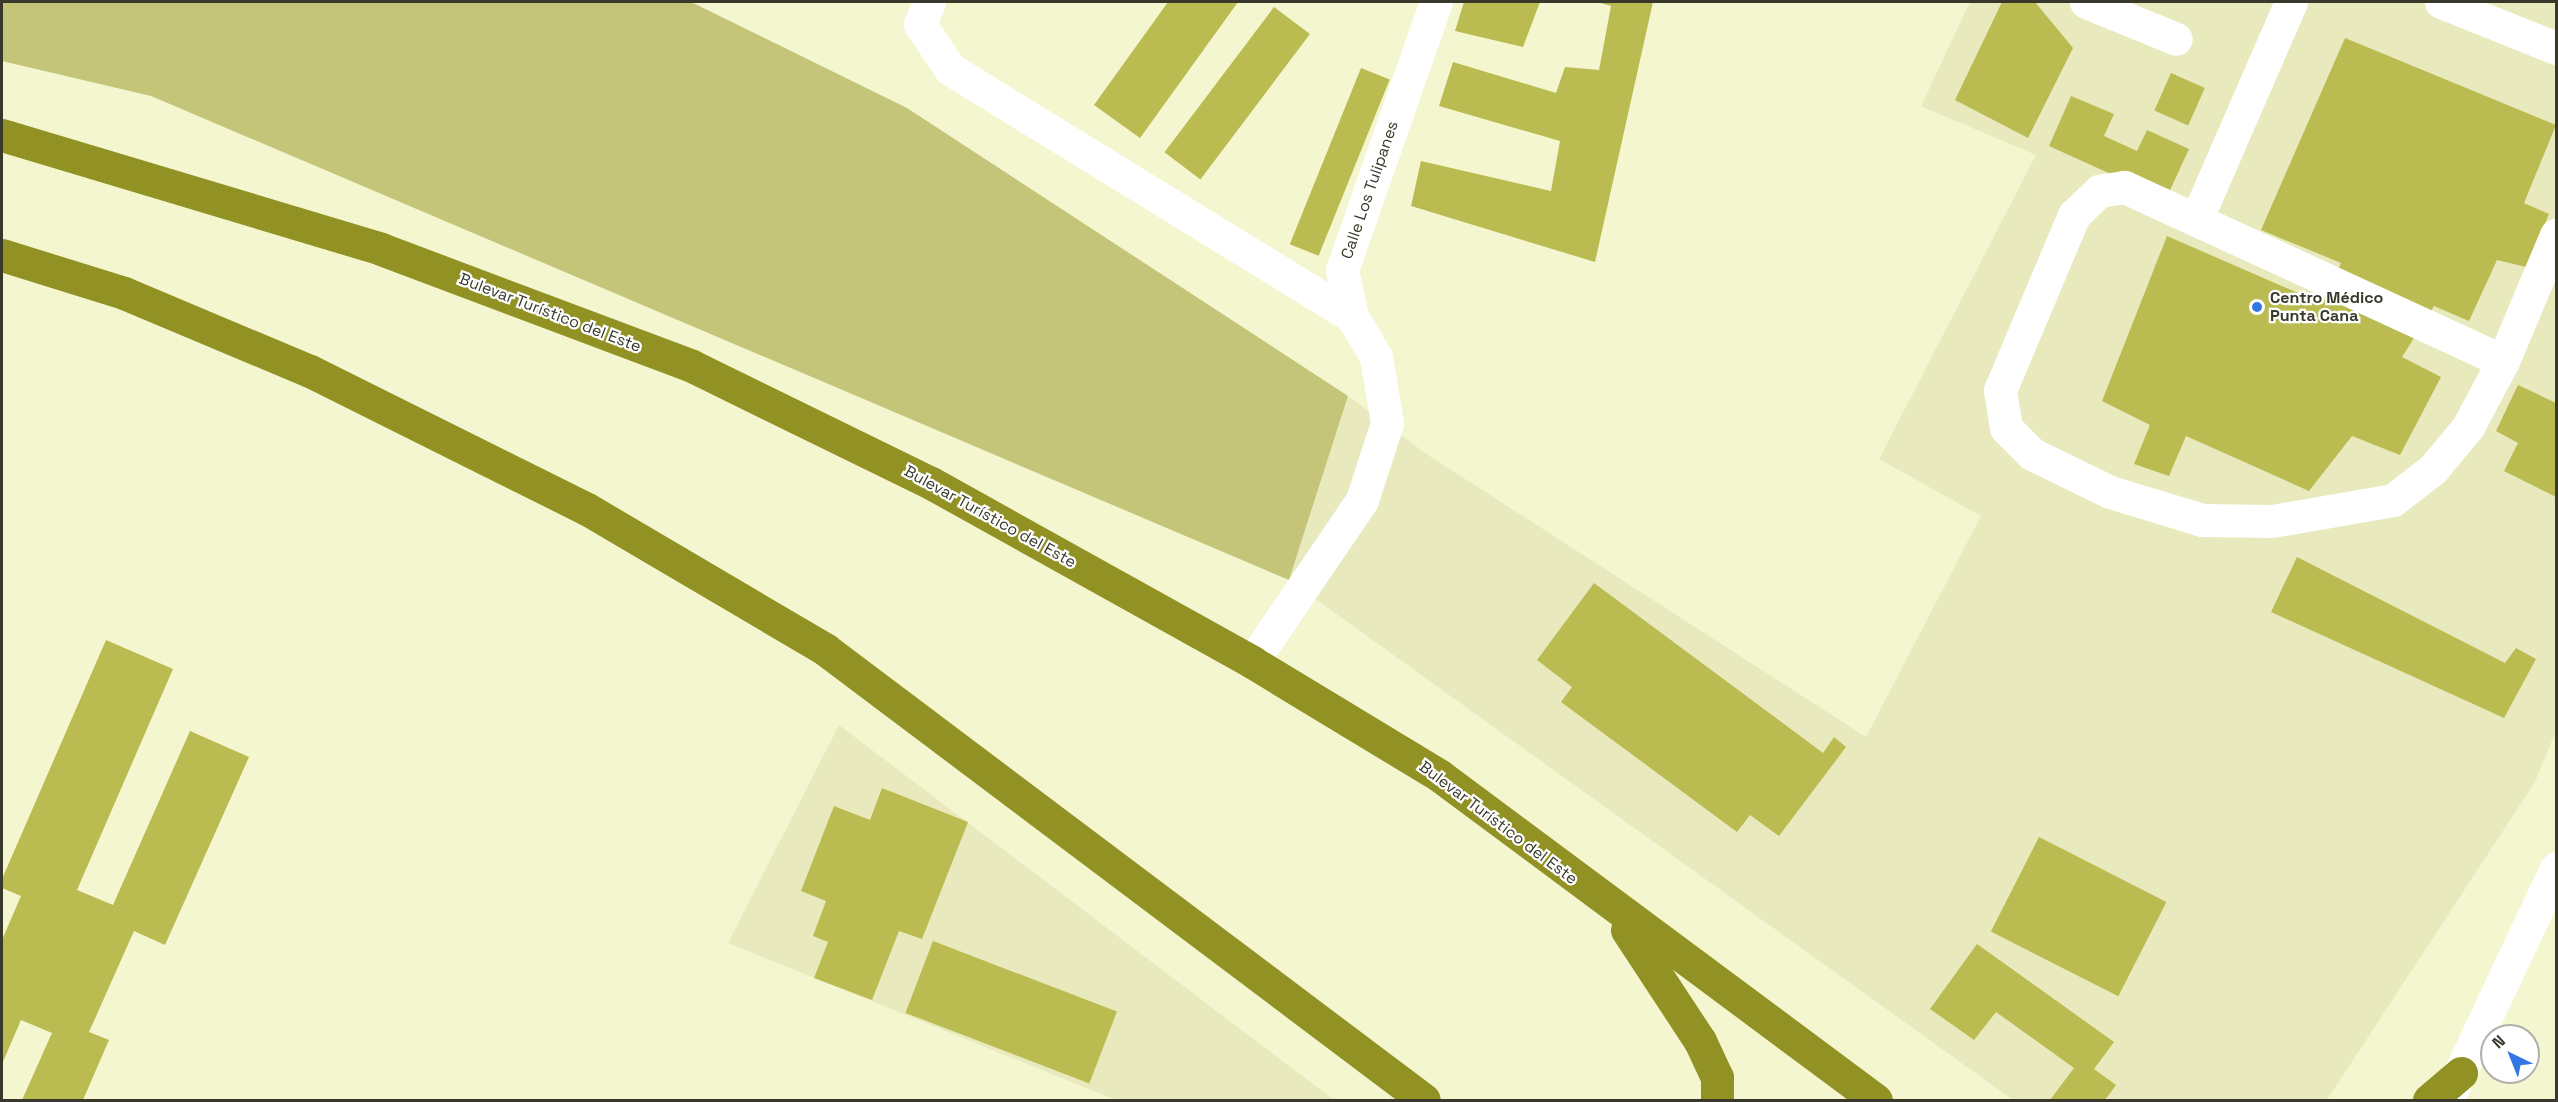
<!DOCTYPE html>
<meta charset="utf-8">
<style>
body{margin:0}
#map{position:relative;width:2558px;height:1102px;overflow:hidden;background:#f4f6d0;font-family:"Space Grotesk",sans-serif}
div>[style]{position:absolute}
[style*='--x']{left:calc(var(--x)*1px);top:calc(var(--y)*1px);width:calc(var(--w)*1px);rotate:calc(var(--a)*1deg)}
.built>*{inset:0;background:#e8eabe}
.green>*{inset:0;background:#c4c578}
.building>*{inset:0;background:#babb51;transform-origin:0 0}
.minor>*{height:33px;margin:-16.5px;padding:0 16.5px;transform-origin:16.5px;border-radius:16.5px;background:#fff}
.highway>*{height:33px;margin:-16.5px;padding:0 16.5px;transform-origin:16.5px;border-radius:16.5px;background:#919124}
.dots>*{width:16px;height:16px;translate:-50% -50%;box-sizing:border-box;border:3px solid #fff;border-radius:50%}
span{translate:-50% -50%;white-space:nowrap;text-align:center;line-height:1.15;-webkit-text-stroke:4.5px #fff;paint-order:stroke}
.street-label{font-size:16px;color:#38392a}
.poi-label{font-size:16px;color:#38392a;font-weight:700}
.left{translate:0 -50%;text-align:left}
.frame{position:absolute;inset:0;border:3px solid #38392a;pointer-events:none}
.north{position:absolute;left:2480px;top:1024px;width:60px;height:60px;box-sizing:border-box;background:#fff;border:2px solid #afb0aa;border-radius:50%;rotate:317deg;font-size:16px;font-weight:700;line-height:24px;text-align:center;color:#38392a}
.north::after{content:'';display:block;margin:auto;width:21px;height:27px;background:#3377e5;clip-path:polygon(50% 0,100% 100%,50% 72%,0 100%)}
</style>
<div id="map">
<div class="built">
<i style="clip-path:polygon(1970px 2px,2556px 2px,2556px 731px,2535px 782px,2327px 1100px,2013px 1100px,1289px 580px,1348px 396px,1428px 455px,1866px 737px,1981px 516px,1879px 459px,2036px 155px,1921px 106px)"></i>
<i style="clip-path:polygon(839px 725px,1334px 1100px,1116px 1100px,728px 943px)"></i>
</div>
<div class="green">
<i style="clip-path:polygon(2px 2px,691px 2px,907px 108px,1348px 396px,1289px 580px,151px 96px,2px 61px)"></i>
</div>
<div class="building">
<i style="clip-path:polygon(1168px 2px,1238px 2px,1140px 138px,1094px 105px)"></i>
<i style="clip-path:polygon(1464px 2px,1540px 2px,1523px 47px,1455px 31px)"></i>
<i style="clip-path:polygon(1597px 2px,1653px 2px,1595px 262px,1411px 206px,1421px 161px,1551px 191px,1560px 141px,1439px 106px,1453px 62px,1556px 93px,1565px 67px,1599px 70px,1611px 6px)"></i>
<i style="clip-path:polygon(2002px 2px,2035px 2px,2073px 48px,2028px 138px,1955px 100px)"></i>
<i style="left:1274px;top:7px;width:45px;height:182px;rotate:37deg"></i>
<i style="clip-path:polygon(2345px 38px,2556px 125px,2524px 203px,2549px 214px,2526px 267px,2497px 260px,2469px 321px,2434px 306px,2402px 357px,2441px 377px,2400px 455px,2352px 436px,2309px 491px,2186px 436px,2169px 476px,2134px 464px,2150px 425px,2102px 401px,2167px 236px,2323px 304px,2341px 263px,2261px 230px)"></i>
<i style="left:1361px;top:68px;width:31px;height:190px;rotate:22deg"></i>
<i style="left:2171px;top:73px;width:37px;height:41px;rotate:24deg"></i>
<i style="clip-path:polygon(2071px 96px,2114px 114px,2104px 136px,2137px 151px,2147px 130px,2189px 149px,2166px 199px,2049px 146px)"></i>
<i style="clip-path:polygon(2518px 385px,2556px 403px,2556px 497px,2504px 471px,2518px 443px,2496px 431px)"></i>
<i style="clip-path:polygon(2297px 557px,2505px 663px,2516px 648px,2536px 659px,2504px 718px,2271px 612px)"></i>
<i style="clip-path:polygon(1594px 583px,1823px 753px,1834px 737px,1846px 747px,1779px 836px,1750px 815px,1737px 832px,1561px 702px,1572px 687px,1537px 660px)"></i>
<i style="clip-path:polygon(106px 640px,173px 669px,77px 890px,113px 905px,190px 731px,249px 757px,165px 945px,134px 931px,89px 1032px,109px 1040px,83px 1100px,22px 1100px,52px 1033px,21px 1020px,2px 1064px,2px 940px,21px 896px,2px 888px,2px 879px)"></i>
<i style="clip-path:polygon(882px 788px,968px 822px,922px 939px,899px 931px,872px 1000px,814px 978px,828px 942px,813px 936px,826px 901px,801px 891px,834px 806px,870px 820px)"></i>
<i style="left:2039px;top:837px;width:143px;height:106px;rotate:27deg"></i>
<i style="left:933px;top:941px;width:197px;height:77px;rotate:21deg"></i>
<i style="clip-path:polygon(1977px 944px,2114px 1042px,2094px 1069px,2116px 1085px,2105px 1100px,2050px 1100px,2074px 1068px,1996px 1012px,1974px 1040px,1930px 1009px)"></i>
</div>
<div class="minor">
<i style="--x:929;--y:2;--w:24;--a:112"></i>
<i style="--x:920;--y:24;--w:54;--a:56.3"></i>
<i style="--x:950;--y:69;--w:472;--a:31.6"></i>
<i style="--x:2086;--y:2;--w:97;--a:22.3"></i>
<i style="--x:2441;--y:2;--w:124;--a:21.8"></i>
<i style="--x:2197;--y:218;--w:236;--a:-66.5"></i>
<i style="--x:2503;--y:361;--w:417;--a:-155.3"></i>
<i style="--x:2124;--y:187;--w:25;--a:171"></i>
<i style="--x:2099;--y:191;--w:35;--a:136"></i>
<i style="--x:2074;--y:215;--w:190;--a:112.9"></i>
<i style="--x:2000;--y:390;--w:38;--a:81"></i>
<i style="--x:2006;--y:428;--w:37;--a:45"></i>
<i style="--x:2032;--y:454;--w:87;--a:26"></i>
<i style="--x:2110;--y:492;--w:96;--a:16.9"></i>
<i style="--x:2202;--y:520;--w:70;--a:0.8"></i>
<i style="--x:2272;--y:521;--w:123;--a:-9.8"></i>
<i style="--x:2393;--y:500;--w:51;--a:-37.8"></i>
<i style="--x:2433;--y:469;--w:55;--a:-50.2"></i>
<i style="--x:2468;--y:427;--w:75;--a:-62.1"></i>
<i style="--x:2503;--y:361;--w:137;--a:-67.2"></i>
<i style="--x:1252;--y:662;--w:196;--a:-55.8"></i>
<i style="--x:1362;--y:500;--w:81;--a:-72"></i>
<i style="--x:1387;--y:423;--w:67;--a:-99.5"></i>
<i style="--x:1376;--y:357;--w:48;--a:-120.3"></i>
<i style="--x:1352;--y:316;--w:47;--a:-102.3"></i>
<i style="--x:1342;--y:270;--w:284;--a:-70.7"></i>
<i style="--x:2447;--y:1100;--w:256;--a:-64.8"></i>
</div>
<div class="highway">
<i style="--x:2;--y:135;--w:396;--a:16.7"></i>
<i style="--x:381;--y:249;--w:332;--a:20.6"></i>
<i style="--x:692;--y:366;--w:266;--a:26.1"></i>
<i style="--x:931;--y:483;--w:368;--a:29.1"></i>
<i style="--x:1252;--y:662;--w:220;--a:31.2"></i>
<i style="--x:1440;--y:776;--w:543;--a:36.62"></i>
<i style="--x:2;--y:255;--w:128;--a:17.3"></i>
<i style="--x:124;--y:293;--w:202;--a:22.8"></i>
<i style="--x:310;--y:371;--w:309;--a:26.5"></i>
<i style="--x:587;--y:509;--w:277;--a:30.5"></i>
<i style="--x:826;--y:650;--w:748;--a:36.96"></i>
<i style="--x:1627;--y:930;--w:133;--a:56.7"></i>
<i style="--x:1700;--y:1041;--w:40;--a:65"></i>
<i style="--x:1717;--y:1077;--w:23;--a:90"></i>
<i style="--x:2429;--y:1100;--w:42;--a:-40.2"></i>
</div>
<div class="dots">
<i style="left:2257px;top:307px;background:#3377e5"></i>
</div>
<div class="street-label">
<span style="left:1370px;top:190px;rotate:-71deg">Calle Los Tulipanes</span>
<span style="left:550px;top:313px;rotate:21deg">Bulevar Turístico del Este</span>
<span style="left:990px;top:517px;rotate:29deg">Bulevar Turístico del Este</span>
<span style="left:1498px;top:823px;rotate:37deg">Bulevar Turístico del Este</span>
</div>
<div class="poi-label">
<span class="left" style="left:2270px;top:307px">Centro Médico<br>Punta Cana</span>
</div>
<div class="frame"></div>
<div class="north">N</div>
</div>
